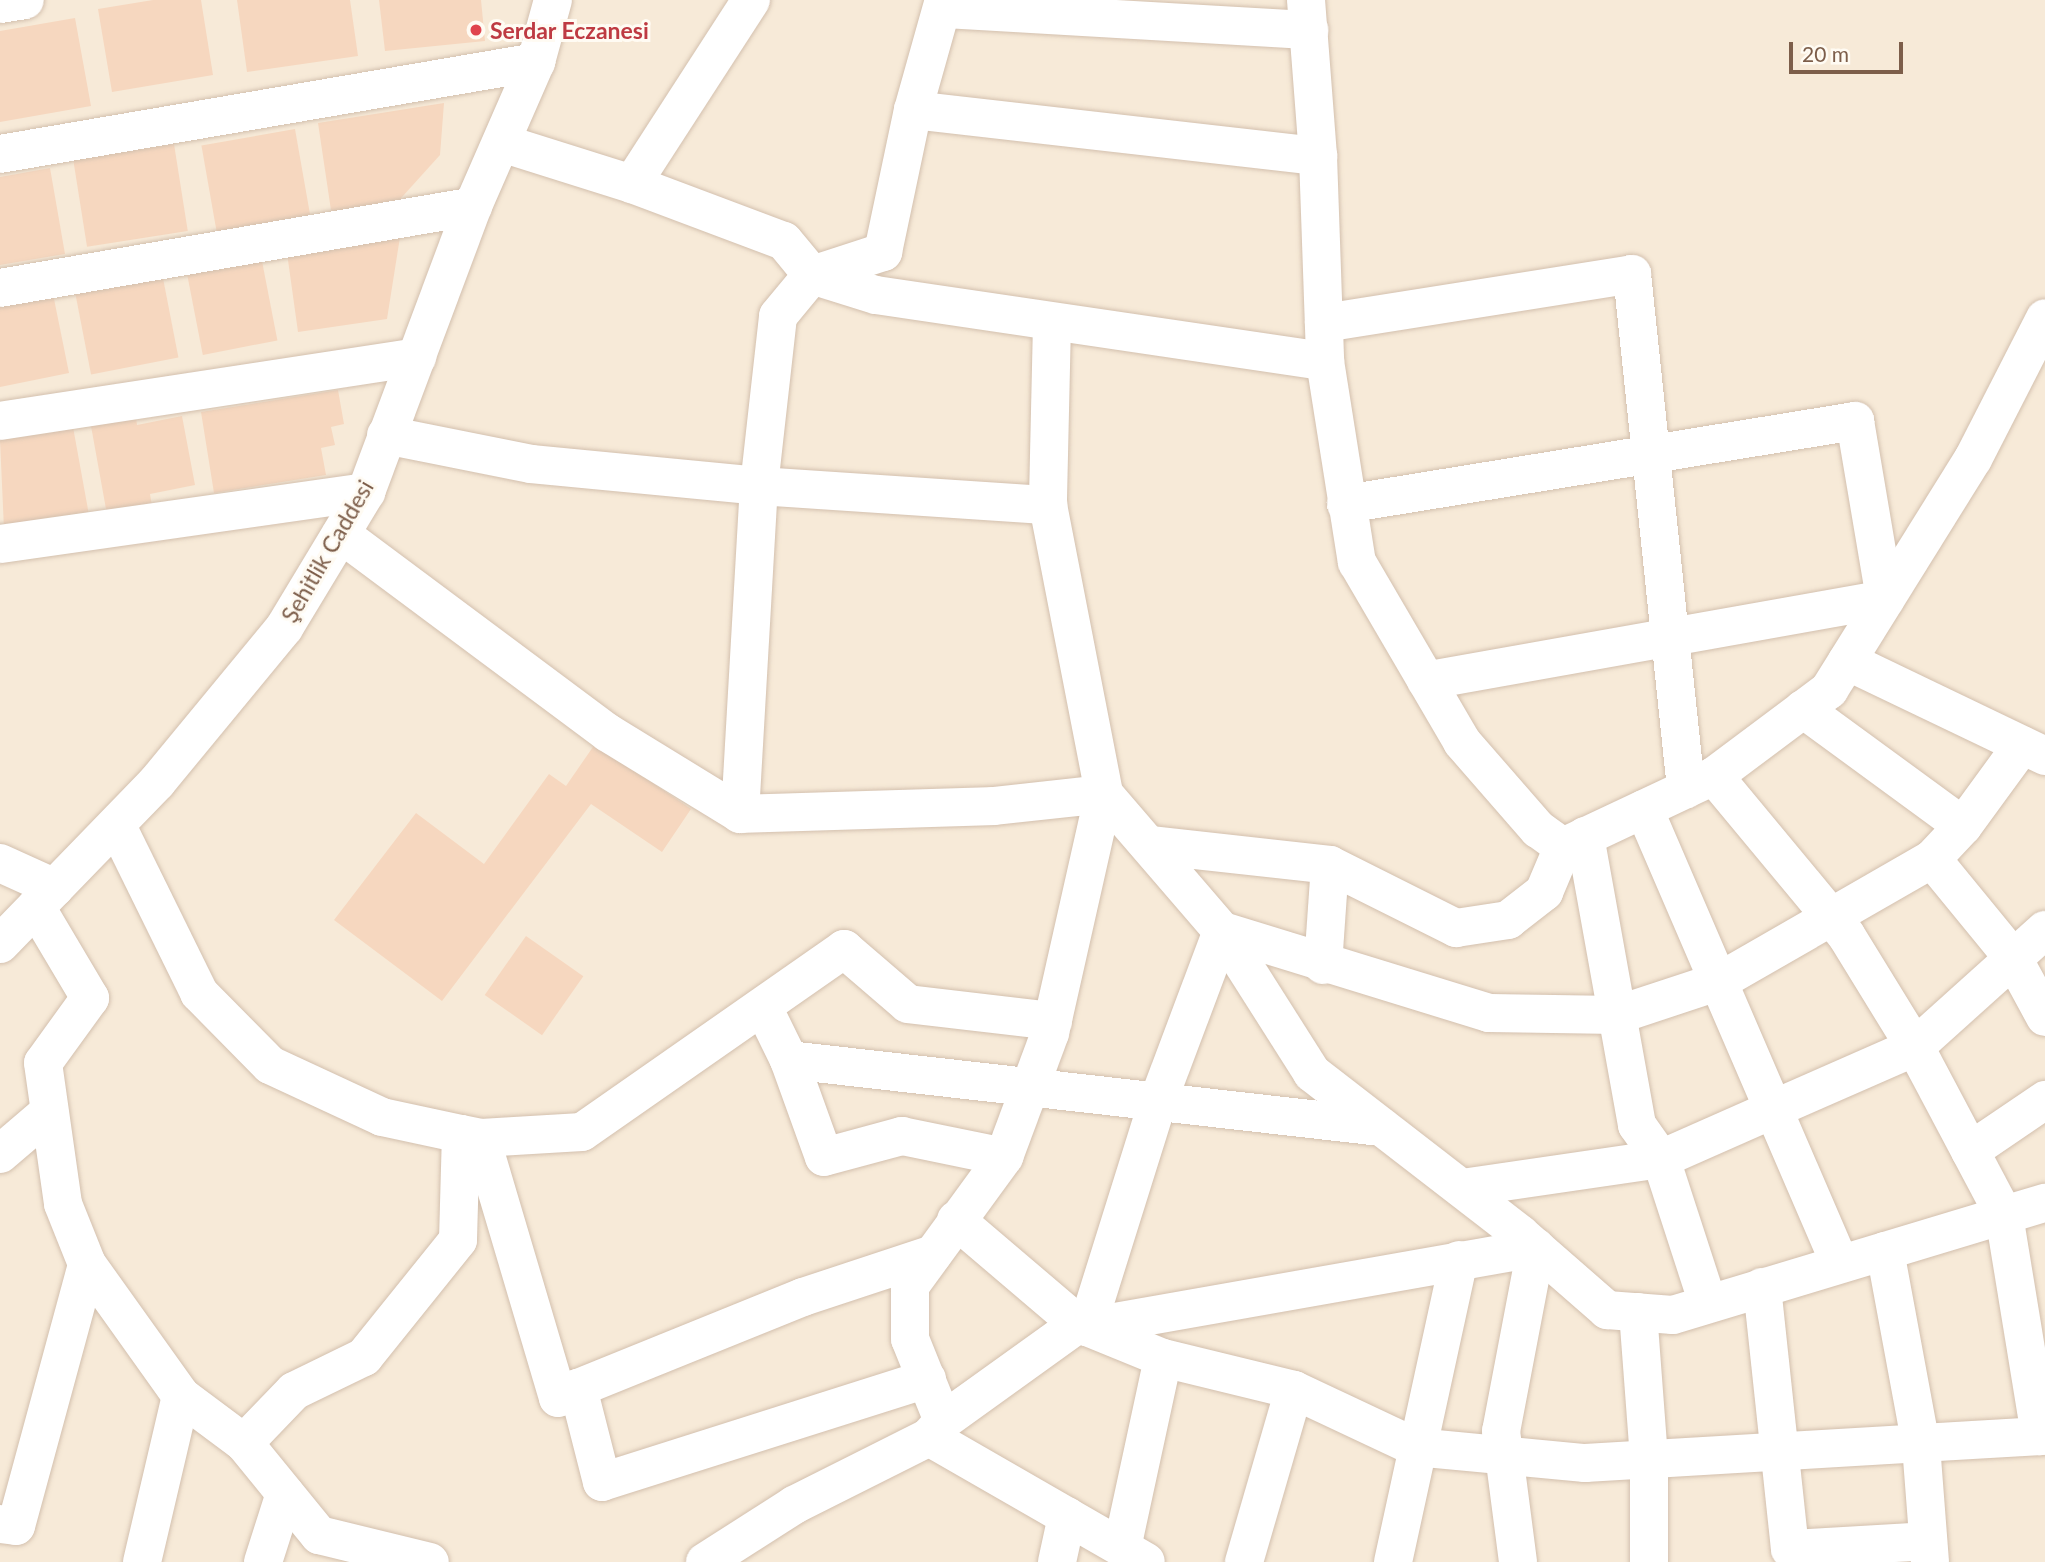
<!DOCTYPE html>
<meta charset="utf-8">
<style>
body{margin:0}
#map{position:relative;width:2045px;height:1562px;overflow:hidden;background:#fef7eb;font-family:Lato,sans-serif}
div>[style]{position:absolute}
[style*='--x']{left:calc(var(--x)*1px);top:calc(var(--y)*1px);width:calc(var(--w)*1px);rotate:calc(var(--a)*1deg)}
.residential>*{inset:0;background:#f7ead8;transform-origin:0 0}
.building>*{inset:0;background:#f6d7bf;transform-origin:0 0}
.roads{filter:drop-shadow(0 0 2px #d3c0ae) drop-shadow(0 0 2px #d3c0ae)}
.minor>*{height:38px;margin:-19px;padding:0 19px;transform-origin:19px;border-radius:19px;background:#fff}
.dots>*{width:19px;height:19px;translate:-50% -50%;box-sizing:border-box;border:4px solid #fffbf3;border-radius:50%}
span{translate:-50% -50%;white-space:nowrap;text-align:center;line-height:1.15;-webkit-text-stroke:6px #fffbf3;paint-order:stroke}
.health-label{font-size:23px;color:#be3a42;font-weight:700}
.left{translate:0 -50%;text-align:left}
.street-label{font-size:23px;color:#7d5e4a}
.scale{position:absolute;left:1789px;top:42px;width:114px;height:32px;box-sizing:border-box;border:4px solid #7d5e4a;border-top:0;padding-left:9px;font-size:21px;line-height:24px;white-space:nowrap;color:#7d5e4a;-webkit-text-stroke:5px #fffbf3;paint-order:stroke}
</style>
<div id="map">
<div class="residential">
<i style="left:0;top:0;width:2045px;height:1562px"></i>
</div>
<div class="building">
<i style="clip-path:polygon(153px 0,201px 0,213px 75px,112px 92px,98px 9px)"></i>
<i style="clip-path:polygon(237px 0,350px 0,358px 56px,247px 72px)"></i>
<i style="clip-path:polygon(379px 0,481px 0,485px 41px,385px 51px)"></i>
<i style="clip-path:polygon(75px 18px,91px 106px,0 122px,0 31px)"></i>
<i style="clip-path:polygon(444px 103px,440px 155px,393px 207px,332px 217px,318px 123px)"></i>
<i style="left:295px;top:129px;width:88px;height:95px;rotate:80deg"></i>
<i style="left:174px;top:144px;width:88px;height:102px;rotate:81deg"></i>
<i style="clip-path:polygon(50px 168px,65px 254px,0 265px,0 177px)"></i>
<i style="clip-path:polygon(400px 237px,387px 319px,298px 332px,287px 253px)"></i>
<i style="left:261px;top:256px;width:86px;height:76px;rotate:79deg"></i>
<i style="left:162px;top:273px;width:86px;height:89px;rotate:79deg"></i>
<i style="clip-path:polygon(52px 289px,69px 373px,0 387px,0 300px)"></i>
<i style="clip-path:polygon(338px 390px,344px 424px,331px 427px,335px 445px,321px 448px,326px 475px,214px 493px,201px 412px)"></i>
<i style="clip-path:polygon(182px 416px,195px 485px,150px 494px,153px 512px,108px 520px,91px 426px,136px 417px,137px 425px)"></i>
<i style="clip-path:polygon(73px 427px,89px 515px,4px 529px,0 440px)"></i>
<i style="clip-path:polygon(595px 744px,691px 809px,662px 852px,591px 804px,442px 1001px,334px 920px,416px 813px,484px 864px,549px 774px,566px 786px)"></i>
<i style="left:526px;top:936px;width:70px;height:72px;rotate:35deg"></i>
</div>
<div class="roads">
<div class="minor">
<i style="--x:1306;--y:0;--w:156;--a:85.6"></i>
<i style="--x:1318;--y:156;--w:205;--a:88"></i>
<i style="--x:1325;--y:361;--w:204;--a:81"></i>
<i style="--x:1357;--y:562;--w:208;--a:59.7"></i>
<i style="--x:1462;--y:742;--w:116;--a:48.9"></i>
<i style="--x:1538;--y:829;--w:31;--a:36"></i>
<i style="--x:1563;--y:847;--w:167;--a:-25.2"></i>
<i style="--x:1714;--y:776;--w:144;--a:-36.8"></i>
<i style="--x:1829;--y:690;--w:272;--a:-58.1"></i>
<i style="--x:1973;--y:459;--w:158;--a:-62.9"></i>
<i style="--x:0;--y:4;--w:25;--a:-9"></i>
<i style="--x:943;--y:9;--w:367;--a:3.3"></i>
<i style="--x:913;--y:110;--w:408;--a:6.5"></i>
<i style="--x:502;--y:143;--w:136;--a:17.5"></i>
<i style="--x:632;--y:184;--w:162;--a:20.6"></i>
<i style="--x:784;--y:241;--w:44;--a:50.5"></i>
<i style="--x:812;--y:275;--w:75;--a:-17.9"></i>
<i style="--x:883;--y:252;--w:145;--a:-78.1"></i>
<i style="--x:913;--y:110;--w:114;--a:-74.3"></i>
<i style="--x:0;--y:154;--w:544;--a:-9.74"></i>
<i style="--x:632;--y:184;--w:219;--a:-57.1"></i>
<i style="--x:0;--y:288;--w:480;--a:-9.8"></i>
<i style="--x:1052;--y:323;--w:182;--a:91.3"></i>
<i style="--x:1048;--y:505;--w:294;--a:79"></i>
<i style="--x:1104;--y:794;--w:181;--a:49.3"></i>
<i style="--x:1222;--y:931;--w:168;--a:57.6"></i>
<i style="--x:1312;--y:1073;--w:263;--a:37.7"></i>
<i style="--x:1520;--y:1234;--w:116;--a:41.1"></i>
<i style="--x:1607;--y:1310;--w:66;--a:4.3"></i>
<i style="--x:1673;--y:1315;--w:388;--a:-16.8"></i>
<i style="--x:1324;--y:323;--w:312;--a:-9"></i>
<i style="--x:1632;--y:274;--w:518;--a:84.01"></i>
<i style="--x:0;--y:421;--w:422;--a:-8.7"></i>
<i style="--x:386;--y:435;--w:148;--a:11.3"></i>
<i style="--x:531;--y:464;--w:229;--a:5.5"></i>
<i style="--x:759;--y:486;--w:290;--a:3.8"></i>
<i style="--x:1346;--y:504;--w:516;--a:-9.26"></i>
<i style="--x:1855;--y:421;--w:181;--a:80.4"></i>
<i style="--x:1885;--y:599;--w:466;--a:169.9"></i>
<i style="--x:341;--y:534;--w:333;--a:36.7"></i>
<i style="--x:608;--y:733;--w:155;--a:31.5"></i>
<i style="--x:740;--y:814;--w:329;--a:-86.7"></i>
<i style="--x:759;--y:486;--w:171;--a:-83.6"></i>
<i style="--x:778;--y:316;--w:53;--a:-50.3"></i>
<i style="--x:812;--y:275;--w:67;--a:17.4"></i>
<i style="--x:876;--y:295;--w:454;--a:8.4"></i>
<i style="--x:0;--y:544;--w:370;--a:-8.1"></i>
<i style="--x:1847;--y:661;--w:220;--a:25.6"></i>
<i style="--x:1803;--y:709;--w:198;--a:36.2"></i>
<i style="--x:1963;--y:826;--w:45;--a:133.2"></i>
<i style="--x:1932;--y:859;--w:128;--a:50.7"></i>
<i style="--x:2013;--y:958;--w:67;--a:61.5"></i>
<i style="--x:1714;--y:776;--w:207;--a:50.3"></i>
<i style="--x:1846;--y:935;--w:132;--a:58.4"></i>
<i style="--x:1915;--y:1047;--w:190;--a:62.1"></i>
<i style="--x:2004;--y:1215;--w:224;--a:80.7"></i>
<i style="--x:1644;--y:809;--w:495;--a:66.7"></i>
<i style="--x:117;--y:826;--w:186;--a:63.8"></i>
<i style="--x:199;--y:993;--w:101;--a:45.4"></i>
<i style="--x:270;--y:1065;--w:123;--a:24.9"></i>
<i style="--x:382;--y:1117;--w:81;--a:12.1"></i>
<i style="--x:461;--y:1134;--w:20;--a:11"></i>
<i style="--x:481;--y:1138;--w:101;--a:-3.4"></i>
<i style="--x:582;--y:1132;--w:320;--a:-34.9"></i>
<i style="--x:844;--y:949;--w:84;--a:40.7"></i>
<i style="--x:908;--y:1004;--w:146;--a:6.7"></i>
<i style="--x:1963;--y:826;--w:100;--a:-53.9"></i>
<i style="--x:1585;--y:836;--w:294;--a:79.8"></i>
<i style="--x:1637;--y:1125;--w:42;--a:54.8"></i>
<i style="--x:1661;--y:1159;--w:152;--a:72"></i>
<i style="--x:1150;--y:845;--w:181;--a:6.3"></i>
<i style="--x:1330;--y:865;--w:141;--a:26.6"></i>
<i style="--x:1456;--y:928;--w:53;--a:-8.7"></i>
<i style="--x:1508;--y:920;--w:46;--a:-37.9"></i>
<i style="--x:1544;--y:892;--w:49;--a:-67.1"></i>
<i style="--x:1932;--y:859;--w:245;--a:150.1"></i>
<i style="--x:1720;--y:981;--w:108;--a:161.7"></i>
<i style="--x:1617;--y:1015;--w:128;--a:-179.1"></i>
<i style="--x:1489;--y:1013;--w:279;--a:-162.9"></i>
<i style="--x:1222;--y:931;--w:182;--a:110.6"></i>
<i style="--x:1158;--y:1101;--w:237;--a:107.4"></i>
<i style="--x:1087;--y:1327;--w:82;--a:22.2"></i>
<i style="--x:1163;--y:1358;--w:135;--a:13.7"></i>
<i style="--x:1294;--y:1390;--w:134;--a:25.2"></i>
<i style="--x:1415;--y:1447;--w:171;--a:5.4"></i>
<i style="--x:1585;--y:1463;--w:461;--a:-3.4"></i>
<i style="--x:0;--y:863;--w:60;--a:24.4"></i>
<i style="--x:36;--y:907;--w:106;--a:59.3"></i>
<i style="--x:90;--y:998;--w:80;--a:125.9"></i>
<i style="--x:43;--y:1063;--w:142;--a:81.9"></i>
<i style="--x:63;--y:1204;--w:65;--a:68.2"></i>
<i style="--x:87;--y:1264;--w:162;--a:54.5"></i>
<i style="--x:181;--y:1396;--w:79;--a:36.7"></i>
<i style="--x:244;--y:1443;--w:119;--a:50.8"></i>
<i style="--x:319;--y:1535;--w:114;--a:13.7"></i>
<i style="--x:0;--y:944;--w:226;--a:-45.9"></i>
<i style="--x:157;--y:782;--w:200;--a:-50.5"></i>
<i style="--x:284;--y:628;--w:159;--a:-58.9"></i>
<i style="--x:366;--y:492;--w:305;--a:-69.5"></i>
<i style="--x:473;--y:206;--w:157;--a:-66.4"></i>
<i style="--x:536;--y:62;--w:64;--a:-74.7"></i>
<i style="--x:1323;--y:965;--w:100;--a:-86"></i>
<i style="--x:763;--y:1007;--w:59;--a:63.9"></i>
<i style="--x:789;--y:1060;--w:596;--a:6.46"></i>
<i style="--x:789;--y:1060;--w:103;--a:70.2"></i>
<i style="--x:824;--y:1157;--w:81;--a:-15.1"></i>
<i style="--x:902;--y:1136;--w:104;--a:11.6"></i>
<i style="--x:481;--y:1138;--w:271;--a:73.5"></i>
<i style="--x:558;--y:1398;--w:22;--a:-27"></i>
<i style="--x:578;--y:1388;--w:97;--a:75.7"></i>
<i style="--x:602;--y:1482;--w:341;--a:-17.6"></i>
<i style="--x:1970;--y:1151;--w:91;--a:-34.2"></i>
<i style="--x:0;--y:1154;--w:65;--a:-40.6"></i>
<i style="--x:1462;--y:1188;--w:201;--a:-8.3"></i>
<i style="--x:1661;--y:1159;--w:126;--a:-23.9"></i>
<i style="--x:1776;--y:1108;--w:152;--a:-23.7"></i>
<i style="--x:1915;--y:1047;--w:175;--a:-42"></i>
<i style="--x:956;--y:1220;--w:160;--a:40.4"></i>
<i style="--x:1885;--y:1251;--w:197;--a:79.5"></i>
<i style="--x:1921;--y:1445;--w:117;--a:85.6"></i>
<i style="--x:1762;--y:1287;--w:263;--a:83.9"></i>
<i style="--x:1790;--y:1549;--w:138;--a:-3.3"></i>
<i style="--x:1638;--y:1312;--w:147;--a:85.7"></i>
<i style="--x:1649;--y:1459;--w:103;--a:90"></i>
<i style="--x:578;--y:1388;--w:243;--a:-22"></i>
<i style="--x:803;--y:1297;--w:137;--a:-18.3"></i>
<i style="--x:943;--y:1421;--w:166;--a:-35.7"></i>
<i style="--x:1078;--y:1324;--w:9;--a:18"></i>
<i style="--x:1087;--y:1327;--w:456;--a:-10"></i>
<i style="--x:1536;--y:1248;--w:186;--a:100.8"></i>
<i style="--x:1501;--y:1431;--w:132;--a:82.6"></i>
<i style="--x:929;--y:1437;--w:250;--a:29.9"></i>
<i style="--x:244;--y:1443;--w:72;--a:-46.1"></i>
<i style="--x:294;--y:1391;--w:78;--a:-25.9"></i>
<i style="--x:364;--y:1357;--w:150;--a:-51.2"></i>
<i style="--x:458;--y:1240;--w:106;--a:-88.4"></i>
<i style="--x:0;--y:1524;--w:16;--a:7"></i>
<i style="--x:16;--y:1526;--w:271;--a:-74.8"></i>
<i style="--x:1122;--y:1548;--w:194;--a:-77.8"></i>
<i style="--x:142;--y:1562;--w:171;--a:-76.8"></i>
<i style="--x:263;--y:1562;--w:72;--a:-72.3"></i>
<i style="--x:705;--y:1562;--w:106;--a:-32.6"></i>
<i style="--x:794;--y:1505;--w:151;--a:-26.7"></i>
<i style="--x:929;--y:1437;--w:21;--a:-49"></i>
<i style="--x:943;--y:1421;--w:88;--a:-111.9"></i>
<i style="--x:910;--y:1339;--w:53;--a:-90"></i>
<i style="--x:910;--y:1286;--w:160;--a:-53.9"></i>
<i style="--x:1004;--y:1157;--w:132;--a:-69.6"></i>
<i style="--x:1050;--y:1033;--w:245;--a:-77.3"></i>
<i style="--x:1104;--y:794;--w:112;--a:173.8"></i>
<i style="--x:993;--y:806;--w:253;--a:178.2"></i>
<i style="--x:1057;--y:1562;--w:47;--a:-77.7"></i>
<i style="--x:1244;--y:1562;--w:179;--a:-73.8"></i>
<i style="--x:1393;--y:1562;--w:309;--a:-77.7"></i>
</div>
</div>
<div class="dots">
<i style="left:476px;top:30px;background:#e0444e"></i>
</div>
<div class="health-label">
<span class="left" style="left:490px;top:30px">Serdar Eczanesi</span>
</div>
<div class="street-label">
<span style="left:327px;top:551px;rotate:-60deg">Şehitlik Caddesi</span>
</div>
<div class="scale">20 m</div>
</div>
